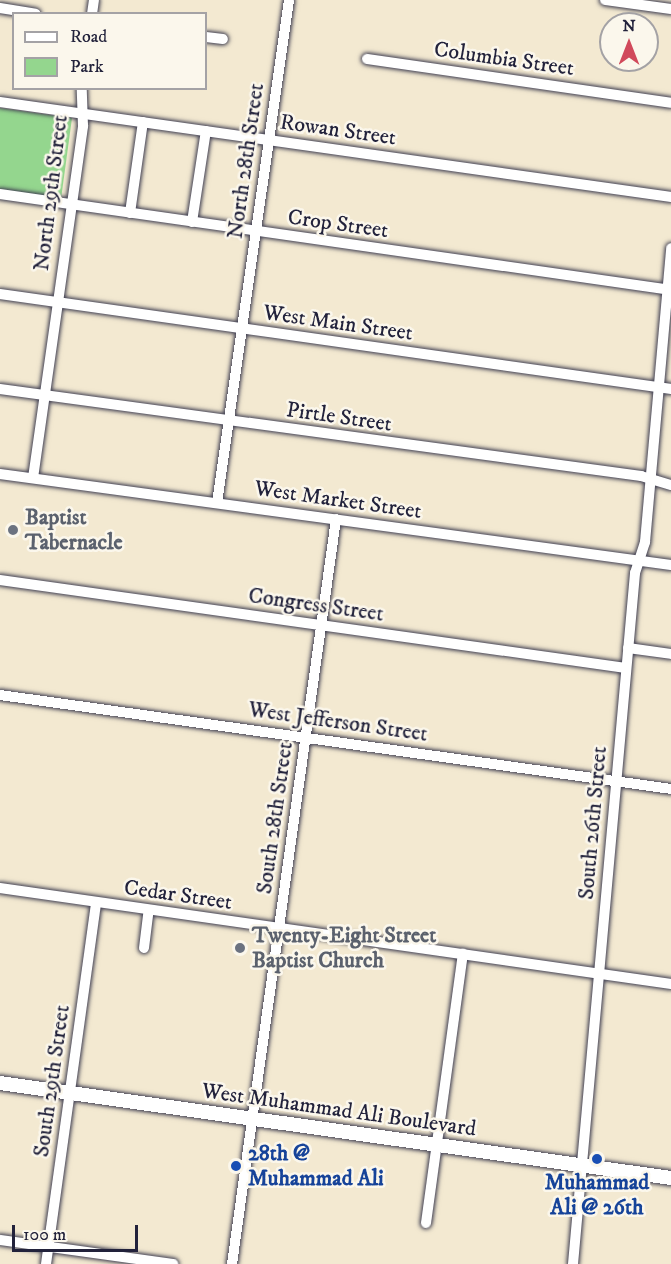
<!DOCTYPE html>
<style>
body{margin:0}
#map{position:relative;width:671px;height:1264px;overflow:hidden;background:#f3e9d1;font-family:"IM FELL DW Pica",serif}
div>[style]{position:absolute}
[style*='--x']{left:calc(var(--x)*1px);top:calc(var(--y)*1px);width:calc(var(--w)*1px);rotate:calc(var(--a)*1deg)}
.green>*{inset:0;background:#94d68e}
.roads{filter:drop-shadow(0 0 2px #414052) drop-shadow(0 0 2px #414052)}
.minor>*{height:10px;margin:-5px;padding:0 5px;transform-origin:5px;border-radius:5px;background:#fff}
.major>*{height:14px;margin:-7px;padding:0 7px;transform-origin:7px;border-radius:7px;background:#fff}
.dots>*{width:16px;height:16px;translate:-50% -50%;box-sizing:border-box;border:3px solid #fbf7ec;border-radius:50%}
span{translate:-50% -50%;white-space:nowrap;text-align:center;line-height:1.15;-webkit-text-stroke:5px #fbf7ec;paint-order:stroke}
.street-label{font-size:22px;color:#22223b}
.worship-label{font-size:22px;color:#5b616d;font-weight:700}
.left{translate:0 -50%;text-align:left}
.transit-label{font-size:22px;color:#164399;font-weight:700}
.legend{position:absolute;left:12px;top:12px;width:195px;height:78px;box-sizing:border-box;background:#fbf7ec;border:2px solid #a4a2a5;margin:0;padding:8px 10px;list-style:none;font-size:18px;color:#22223b}
.legend li{display:flex;align-items:center;gap:12px;height:30px}
.legend b{width:30px;border:2px solid #a4a2a5}
.north{position:absolute;left:599px;top:12px;width:60px;height:60px;box-sizing:border-box;background:#fbf7ec;border:2px solid #a4a2a5;border-radius:50%;rotate:0deg;font-size:16px;font-weight:700;line-height:24px;text-align:center;color:#22223b}
.north::after{content:'';display:block;margin:auto;width:21px;height:27px;background:#d1495b;clip-path:polygon(50% 0,100% 100%,50% 72%,0 100%)}
.scale{position:absolute;left:12px;top:1225px;width:126px;height:27px;box-sizing:border-box;border:3px solid #22223b;border-top:0;padding-left:8px;font-size:18px;line-height:21px;white-space:nowrap;color:#22223b;-webkit-text-stroke:4px #fbf7ec;paint-order:stroke}
</style>
<div id="map">
<div class="green">
<i style="clip-path:polygon(0 108px,72px 118px,61px 199px,0 190px)"></i>
</div>
<div class="roads">
<div class="minor">
<i style="--x:605;--y:0;--w:67;--a:7.8"></i>
<i style="--x:0;--y:8;--w:36;--a:9"></i>
<i style="--x:92;--y:14;--w:14;--a:-82"></i>
<i style="--x:206;--y:37;--w:17;--a:7"></i>
<i style="--x:367;--y:59;--w:307;--a:8.2"></i>
<i style="--x:0;--y:102;--w:678;--a:8.06"></i>
<i style="--x:0;--y:194;--w:678;--a:8.14"></i>
<i style="--x:130;--y:213;--w:92;--a:-81.9"></i>
<i style="--x:192;--y:222;--w:92;--a:-81.3"></i>
<i style="--x:0;--y:294;--w:678;--a:8.06"></i>
<i style="--x:0;--y:389;--w:647;--a:7.73"></i>
<i style="--x:641;--y:476;--w:31;--a:17"></i>
<i style="--x:0;--y:474;--w:677;--a:7.72"></i>
<i style="--x:33;--y:478;--w:356;--a:-81.9"></i>
<i style="--x:83;--y:126;--w:38;--a:-92"></i>
<i style="--x:217;--y:503;--w:508;--a:-81.85"></i>
<i style="--x:0;--y:580;--w:632;--a:8"></i>
<i style="--x:628;--y:648;--w:43;--a:7.9"></i>
<i style="--x:0;--y:695;--w:678;--a:7.97"></i>
<i style="--x:0;--y:888;--w:678;--a:8.14"></i>
<i style="--x:144;--y:948;--w:38;--a:-83"></i>
<i style="--x:426;--y:1223;--w:272;--a:-82.2"></i>
<i style="--x:0;--y:1240;--w:175;--a:7.9"></i>
<i style="--x:46;--y:1264;--w:364;--a:-82.1"></i>
<i style="--x:232;--y:1264;--w:752;--a:-82.05"></i>
<i style="--x:573;--y:1264;--w:694;--a:-84.87"></i>
<i style="--x:635;--y:573;--w:33;--a:-72"></i>
<i style="--x:645;--y:542;--w:295;--a:-84.9"></i>
</div>
<div class="major">
<i style="--x:0;--y:1083;--w:678;--a:8.06"></i>
</div>
</div>
<div class="dots">
<i style="left:13px;top:530px;background:#6b7280"></i>
<i style="left:240px;top:948px;background:#6b7280"></i>
<i style="left:597px;top:1159px;background:#1a4fb4"></i>
<i style="left:236px;top:1166px;background:#1a4fb4"></i>
</div>
<div class="street-label">
<span style="left:504px;top:59px;rotate:8deg">Columbia Street</span>
<span style="left:338px;top:130px;rotate:8deg">Rowan Street</span>
<span style="left:246px;top:161px;rotate:-82deg">North 28th Street</span>
<span style="left:51px;top:193px;rotate:-83deg">North 29th Street</span>
<span style="left:338px;top:224px;rotate:8deg">Crop Street</span>
<span style="left:338px;top:323px;rotate:8deg">West Main Street</span>
<span style="left:339px;top:417px;rotate:8deg">Pirtle Street</span>
<span style="left:338px;top:500px;rotate:8deg">West Market Street</span>
<span style="left:316px;top:605px;rotate:8deg">Congress Street</span>
<span style="left:338px;top:722px;rotate:8deg">West Jefferson Street</span>
<span style="left:275px;top:818px;rotate:-82deg">South 28th Street</span>
<span style="left:593px;top:823px;rotate:-85deg">South 26th Street</span>
<span style="left:178px;top:895px;rotate:8deg">Cedar Street</span>
<span style="left:52px;top:1081px;rotate:-82deg">South 29th Street</span>
<span style="left:339px;top:1110px;rotate:8deg">West Muhammad Ali Boulevard</span>
</div>
<div class="worship-label">
<span class="left" style="left:25px;top:530px">Baptist<br>Tabernacle</span>
<span class="left" style="left:252px;top:948px">Twenty-Eight Street<br>Baptist Church</span>
</div>
<div class="transit-label">
<span class="left" style="left:248px;top:1166px">28th @<br>Muhammad Ali</span>
<span style="left:597px;top:1195px">Muhammad<br>Ali @ 26th</span>
</div>
<ul class="legend">
<li><b style="height:8px;background:#fff"></b>Road</li>
<li><b style="height:16px;background:#94d68e"></b>Park</li>
</ul>
<div class="north">N</div>
<div class="scale">100 m</div>
</div>
